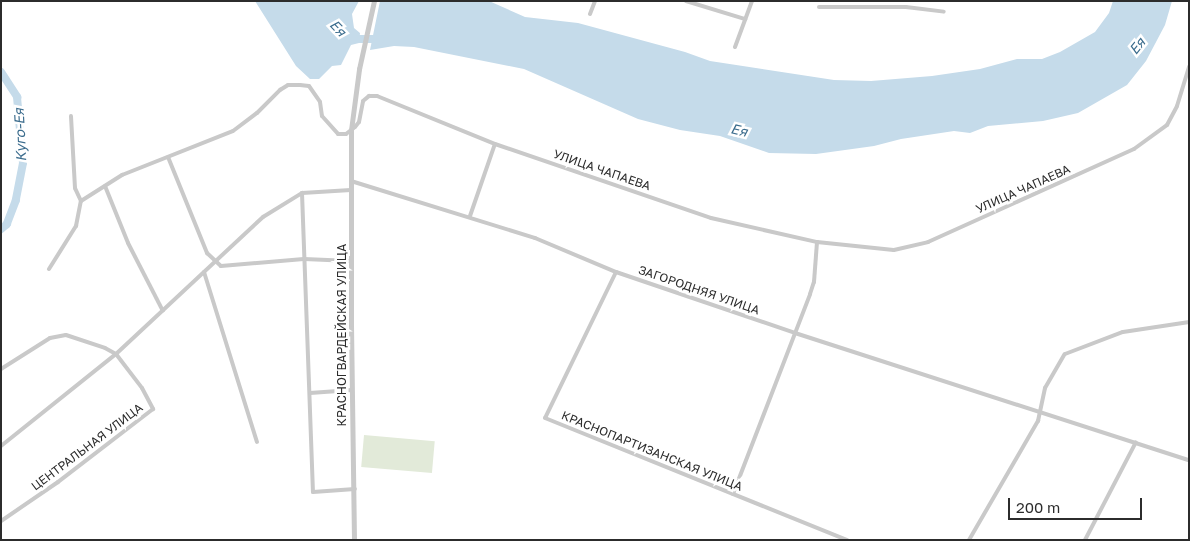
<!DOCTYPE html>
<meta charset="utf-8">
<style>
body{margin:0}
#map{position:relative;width:1190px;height:541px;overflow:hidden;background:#fff;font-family:"Golos Text",sans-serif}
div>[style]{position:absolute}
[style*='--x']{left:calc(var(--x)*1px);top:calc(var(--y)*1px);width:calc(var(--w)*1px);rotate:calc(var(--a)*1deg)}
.green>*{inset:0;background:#e2ead9;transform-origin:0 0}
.water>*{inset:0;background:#c5dbea}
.river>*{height:8px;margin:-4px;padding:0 4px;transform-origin:4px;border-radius:4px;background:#c5dbea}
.minor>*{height:4px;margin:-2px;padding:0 2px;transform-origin:2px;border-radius:2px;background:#c9c9c9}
.tertiary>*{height:5px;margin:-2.5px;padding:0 2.5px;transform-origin:2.5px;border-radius:2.5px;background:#c9c9c9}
span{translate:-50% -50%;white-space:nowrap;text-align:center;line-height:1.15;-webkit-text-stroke:5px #fff;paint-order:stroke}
.street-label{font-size:12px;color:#2c2c2c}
.water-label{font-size:14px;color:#3b6c8d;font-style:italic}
.frame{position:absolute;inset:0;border:2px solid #2c2c2c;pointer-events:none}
.scale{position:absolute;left:1008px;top:498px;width:134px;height:22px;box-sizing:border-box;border:2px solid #2c2c2c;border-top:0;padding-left:6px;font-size:15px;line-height:18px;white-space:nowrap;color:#2c2c2c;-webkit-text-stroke:4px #fff;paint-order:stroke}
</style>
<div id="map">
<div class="green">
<i style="left:364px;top:435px;width:71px;height:32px;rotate:5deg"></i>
</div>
<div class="water">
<i style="clip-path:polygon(255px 1px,359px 1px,352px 14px,354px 28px,360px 33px,359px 43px,351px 45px,341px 65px,332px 66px,319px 79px,310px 79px,296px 66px)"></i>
<i style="clip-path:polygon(380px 1px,489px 1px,525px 17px,578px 23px,685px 52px,710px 61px,834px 80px,871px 81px,932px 76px,980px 69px,1017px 59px,1042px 59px,1060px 52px,1095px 32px,1109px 13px,1113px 1px,1172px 1px,1165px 25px,1146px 61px,1127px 85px,1078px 113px,1043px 121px,988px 126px,970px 133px,954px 131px,901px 139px,874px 146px,816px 154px,769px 153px,720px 136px,680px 130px,638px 119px,524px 69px,414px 47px,394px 46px,370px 50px)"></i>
</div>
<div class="river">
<i style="--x:349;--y:39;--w:31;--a:0"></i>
<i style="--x:1;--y:72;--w:30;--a:57"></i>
<i style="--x:17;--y:97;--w:66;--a:84.8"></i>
<i style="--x:23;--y:163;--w:38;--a:101"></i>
<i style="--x:16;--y:200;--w:26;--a:111"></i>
<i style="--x:7;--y:224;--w:8;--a:140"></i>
</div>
<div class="minor">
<i style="--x:686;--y:1;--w:62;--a:17"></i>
<i style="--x:819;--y:7;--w:87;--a:0"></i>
<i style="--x:906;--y:7;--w:38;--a:7"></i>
<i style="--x:590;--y:14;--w:14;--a:-69"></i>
<i style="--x:735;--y:47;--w:49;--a:-69.7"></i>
<i style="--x:168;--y:157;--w:104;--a:67.9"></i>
<i style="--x:207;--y:253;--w:19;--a:43"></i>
<i style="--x:221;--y:266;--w:83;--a:-4.8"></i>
<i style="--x:304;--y:259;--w:47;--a:2.4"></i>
<i style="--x:351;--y:181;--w:193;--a:17.2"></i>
<i style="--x:535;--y:238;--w:88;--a:22.8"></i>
<i style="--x:616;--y:272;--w:189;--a:18.8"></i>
<i style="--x:795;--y:333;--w:414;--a:17.9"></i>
<i style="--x:105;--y:186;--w:61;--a:68"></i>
<i style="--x:128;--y:243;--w:76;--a:62.8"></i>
<i style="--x:302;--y:193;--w:299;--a:87.9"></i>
<i style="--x:313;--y:492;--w:42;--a:-4.1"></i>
<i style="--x:81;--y:201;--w:49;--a:-32.4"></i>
<i style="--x:122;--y:175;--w:119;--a:-21.6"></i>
<i style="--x:233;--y:131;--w:30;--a:-37"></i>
<i style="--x:257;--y:113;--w:33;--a:-45"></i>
<i style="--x:280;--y:90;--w:9;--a:-32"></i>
<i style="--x:288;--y:85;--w:12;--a:0"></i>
<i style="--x:300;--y:85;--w:9;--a:6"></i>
<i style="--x:309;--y:86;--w:19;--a:55"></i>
<i style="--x:320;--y:102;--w:14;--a:82"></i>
<i style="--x:322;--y:116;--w:24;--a:48"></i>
<i style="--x:338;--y:134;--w:8;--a:0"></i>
<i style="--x:346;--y:134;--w:11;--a:-38"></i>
<i style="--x:355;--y:127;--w:6;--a:-51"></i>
<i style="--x:359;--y:122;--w:21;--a:-79"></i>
<i style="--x:363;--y:101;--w:8;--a:-40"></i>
<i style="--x:369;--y:96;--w:8;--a:0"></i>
<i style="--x:377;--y:96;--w:127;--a:22.1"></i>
<i style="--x:495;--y:144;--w:228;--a:18.9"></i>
<i style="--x:711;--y:218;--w:109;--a:12.8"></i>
<i style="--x:817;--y:242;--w:77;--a:5.9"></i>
<i style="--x:894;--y:250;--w:35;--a:-13"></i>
<i style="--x:928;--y:242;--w:226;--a:-24.3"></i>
<i style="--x:1134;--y:149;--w:41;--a:-36"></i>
<i style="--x:1167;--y:125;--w:21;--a:-62"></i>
<i style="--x:1177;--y:106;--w:41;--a:-72.9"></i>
<i style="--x:470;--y:216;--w:76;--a:-70.9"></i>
<i style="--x:49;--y:269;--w:51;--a:-57.9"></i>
<i style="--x:76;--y:226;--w:25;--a:-79"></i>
<i style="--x:81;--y:201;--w:14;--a:-115"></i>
<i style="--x:75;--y:188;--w:72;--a:-93.2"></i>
<i style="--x:204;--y:272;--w:178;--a:72.7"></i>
<i style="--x:616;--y:272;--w:162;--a:115.9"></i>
<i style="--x:545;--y:418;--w:326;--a:22"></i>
<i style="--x:1;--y:369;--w:58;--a:-32.3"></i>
<i style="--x:50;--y:338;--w:16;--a:-11"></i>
<i style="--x:66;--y:335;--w:41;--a:18.4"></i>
<i style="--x:105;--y:348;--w:13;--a:29"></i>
<i style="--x:116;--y:354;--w:43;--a:52.6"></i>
<i style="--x:142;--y:388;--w:24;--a:62"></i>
<i style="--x:153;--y:409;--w:120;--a:142.5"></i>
<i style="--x:58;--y:482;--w:69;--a:145.6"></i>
<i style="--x:310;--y:393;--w:42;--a:-4.1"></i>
<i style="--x:1;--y:446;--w:147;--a:-38.7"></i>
<i style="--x:116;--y:354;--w:201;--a:-43"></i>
<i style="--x:263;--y:217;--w:46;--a:-31.6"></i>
<i style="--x:302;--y:193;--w:49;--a:-3.5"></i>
<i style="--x:733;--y:494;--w:214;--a:-68.9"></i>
<i style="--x:810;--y:294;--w:13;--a:-72"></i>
<i style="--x:814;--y:282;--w:40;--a:-85.7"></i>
<i style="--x:969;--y:540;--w:138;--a:-59.9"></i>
<i style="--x:1038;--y:421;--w:34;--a:-78"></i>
<i style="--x:1045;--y:388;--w:39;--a:-60"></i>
<i style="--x:1065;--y:354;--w:62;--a:-20.8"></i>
<i style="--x:1123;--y:332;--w:67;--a:-8.6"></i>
<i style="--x:1085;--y:540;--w:110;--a:-62.5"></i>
</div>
<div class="tertiary">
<i style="--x:354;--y:540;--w:216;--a:-90.8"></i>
<i style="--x:351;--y:324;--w:194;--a:-90"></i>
<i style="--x:351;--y:130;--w:62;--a:-82.5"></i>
<i style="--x:359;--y:69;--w:70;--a:-77.6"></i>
</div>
<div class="street-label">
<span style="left:602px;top:170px;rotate:19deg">УЛИЦА ЧАПАЕВА</span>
<span style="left:1023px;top:189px;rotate:-24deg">УЛИЦА ЧАПАЕВА</span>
<span style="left:699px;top:290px;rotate:19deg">ЗАГОРОДНЯЯ УЛИЦА</span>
<span style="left:342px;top:335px;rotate:-90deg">КРАСНОГВАРДЕЙСКАЯ УЛИЦА</span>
<span style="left:87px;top:447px;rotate:-37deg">ЦЕНТРАЛЬНАЯ УЛИЦА</span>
<span style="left:652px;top:451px;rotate:22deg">КРАСНОПАРТИЗАНСКАЯ УЛИЦА</span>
</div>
<div class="water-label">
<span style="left:338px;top:28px;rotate:47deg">Ея</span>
<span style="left:1137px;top:46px;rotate:-51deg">Ея</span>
<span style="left:739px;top:130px;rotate:13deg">Ея</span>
<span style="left:20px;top:135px;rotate:-93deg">Куго-Ея</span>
</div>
<div class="frame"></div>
<div class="scale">200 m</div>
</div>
